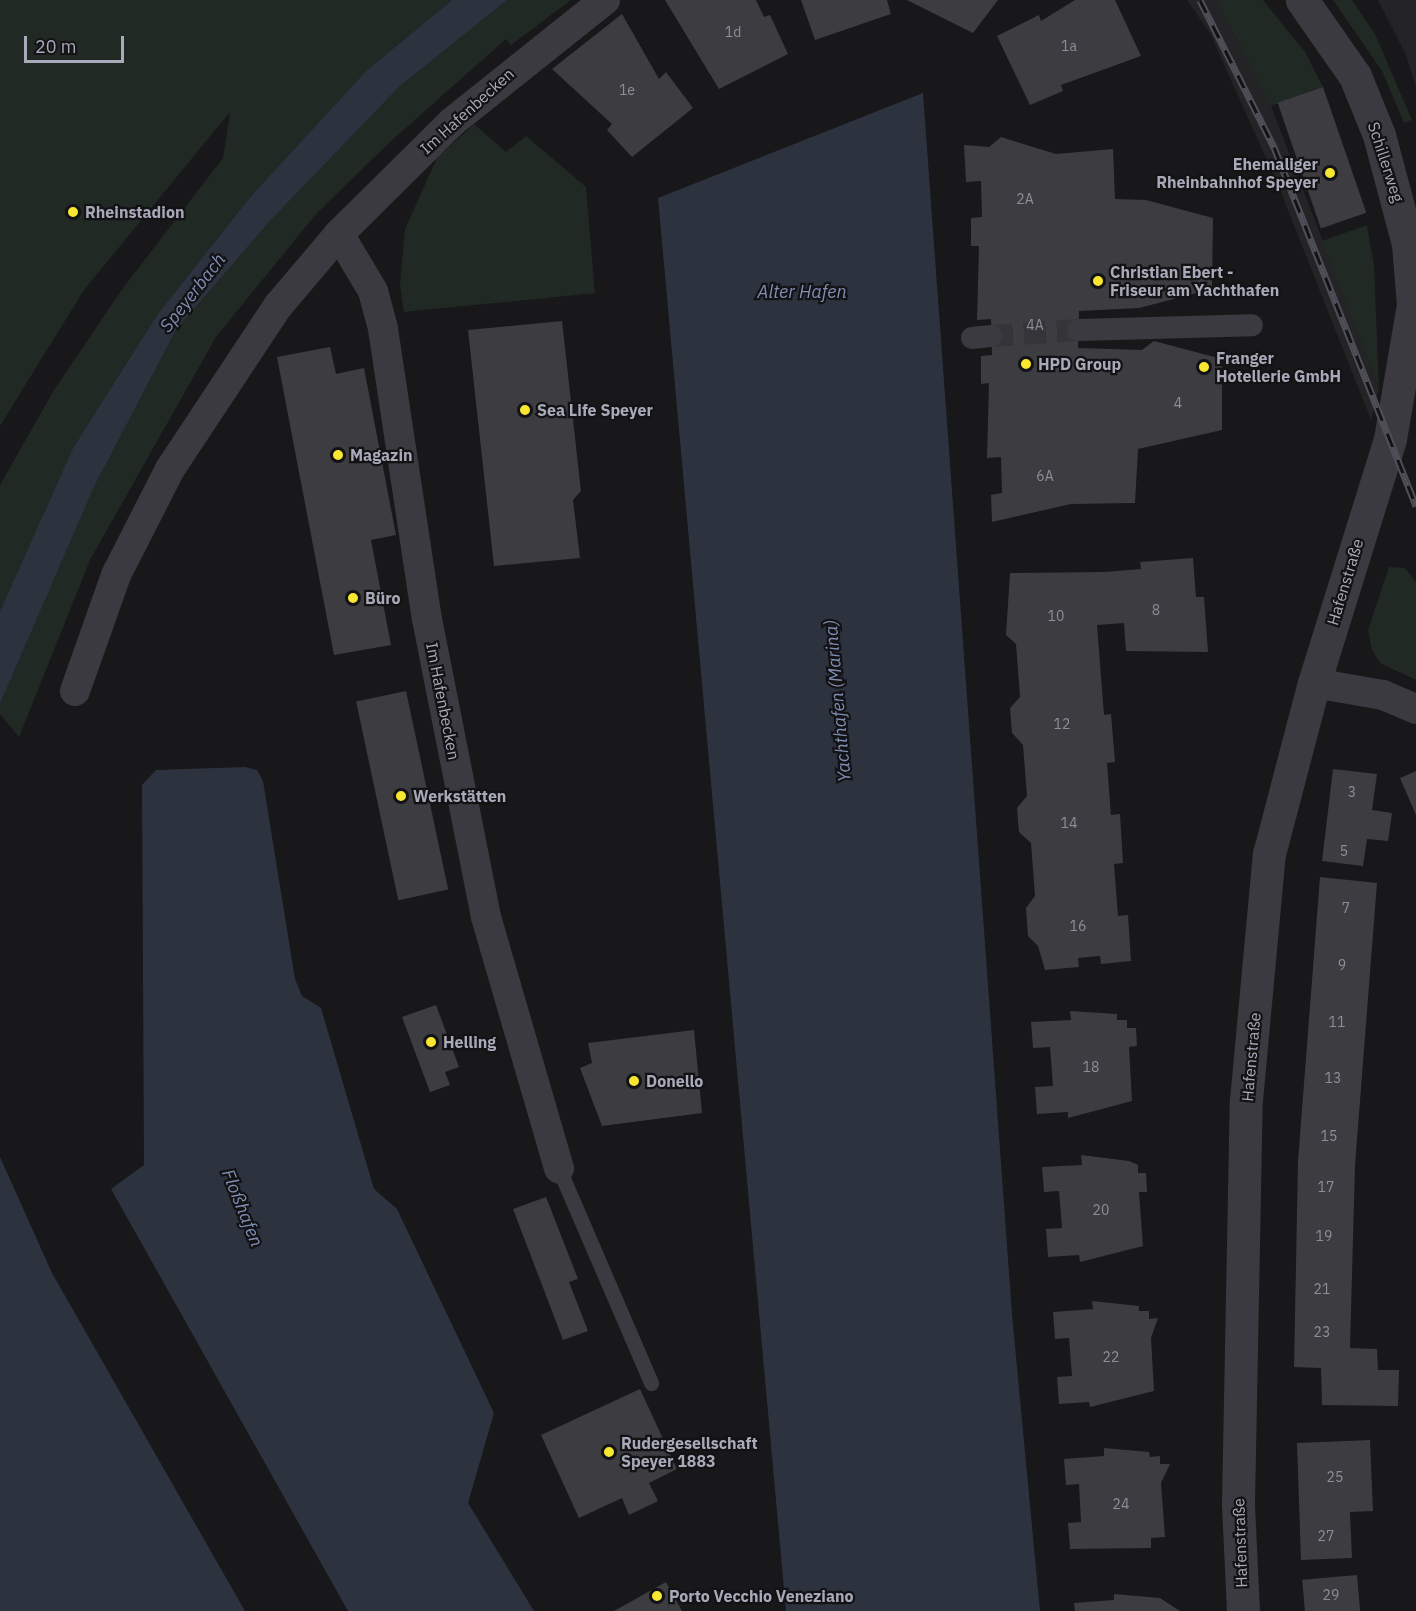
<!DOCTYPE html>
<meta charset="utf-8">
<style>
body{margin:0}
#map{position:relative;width:1416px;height:1611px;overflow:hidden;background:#181719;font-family:"IBM Plex Sans",sans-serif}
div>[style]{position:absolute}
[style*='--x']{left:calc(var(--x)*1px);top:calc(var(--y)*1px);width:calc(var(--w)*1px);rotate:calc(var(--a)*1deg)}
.built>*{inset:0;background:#242326}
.green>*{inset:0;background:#212924}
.water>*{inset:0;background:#2c323e}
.building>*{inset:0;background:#3d3c41;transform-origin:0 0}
.pedestrian-tunnel>*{height:22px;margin-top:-11px;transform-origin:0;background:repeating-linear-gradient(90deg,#353439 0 22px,transparent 0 33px)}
.service>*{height:15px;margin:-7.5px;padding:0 7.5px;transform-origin:7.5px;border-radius:7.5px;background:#3a3a40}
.pedestrian>*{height:22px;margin:-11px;padding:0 11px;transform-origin:11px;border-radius:11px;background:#3a3a40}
.minor>*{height:30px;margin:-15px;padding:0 15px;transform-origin:15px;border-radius:15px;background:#3a3a40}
.tertiary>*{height:33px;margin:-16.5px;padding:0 16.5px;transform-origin:16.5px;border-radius:16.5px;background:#3a3a40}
.rail>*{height:7px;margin-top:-3.5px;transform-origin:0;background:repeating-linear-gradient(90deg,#131214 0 14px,#4f4f57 0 28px);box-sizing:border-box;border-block:2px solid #4f4f57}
.dots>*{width:16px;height:16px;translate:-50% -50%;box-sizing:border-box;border:3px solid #131214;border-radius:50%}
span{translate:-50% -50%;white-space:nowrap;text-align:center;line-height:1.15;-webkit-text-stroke:4.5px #131214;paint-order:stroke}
.number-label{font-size:14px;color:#8e8e9b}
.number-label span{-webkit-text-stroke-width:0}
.street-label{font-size:16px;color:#a9aab9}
.poi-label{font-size:16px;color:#a9aab9;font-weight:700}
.right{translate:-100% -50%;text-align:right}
.left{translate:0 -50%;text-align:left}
.water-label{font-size:18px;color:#7f8eb5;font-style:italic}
.scale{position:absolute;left:24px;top:36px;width:100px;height:27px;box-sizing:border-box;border:3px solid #a9aab9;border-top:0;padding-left:8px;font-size:18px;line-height:21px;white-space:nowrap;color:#a9aab9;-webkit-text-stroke:4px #131214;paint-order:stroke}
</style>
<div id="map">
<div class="built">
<i style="clip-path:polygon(1187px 0,1216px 0,1271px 106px,1379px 388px,1371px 420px,1278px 185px,1210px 33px)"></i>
<i style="clip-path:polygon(1378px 0,1416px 0,1416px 87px,1406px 55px)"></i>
</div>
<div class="green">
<i style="clip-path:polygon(0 0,452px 0,366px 71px,251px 196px,157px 315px,73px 448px,0 611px,0 485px,54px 390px,123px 288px,223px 158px,230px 112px,84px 290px,0 426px)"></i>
<i style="clip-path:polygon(507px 0,571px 0,511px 45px,506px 39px,390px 142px,316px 214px,216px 337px,90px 560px,19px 737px,0 714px,0 704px,94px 487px,176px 330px,269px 222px,400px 86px)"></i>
<i style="clip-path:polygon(1216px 0,1263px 0,1305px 52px,1323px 87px,1271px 106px)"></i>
<i style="clip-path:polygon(1333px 0,1352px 0,1375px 34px,1412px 120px,1404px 123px,1382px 71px)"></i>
<i style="clip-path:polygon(474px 124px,506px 152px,526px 136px,586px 187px,595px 293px,404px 312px,400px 285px,405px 229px,437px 158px)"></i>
<i style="clip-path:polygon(1367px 225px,1374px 265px,1379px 388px,1322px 241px)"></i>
<i style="clip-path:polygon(1389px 567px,1405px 568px,1416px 582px,1416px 680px,1380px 663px,1372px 650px,1368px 630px)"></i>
</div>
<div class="water">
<i style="clip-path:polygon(452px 0,507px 0,400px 86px,269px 222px,176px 330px,94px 487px,0 704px,0 611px,73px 448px,157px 315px,251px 196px,366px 71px)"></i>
<i style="clip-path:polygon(923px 93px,1012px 1314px,1040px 1611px,786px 1611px,658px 198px)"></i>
<i style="clip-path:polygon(245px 767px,257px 770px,263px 781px,295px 979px,302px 996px,321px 1008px,374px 1189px,397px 1209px,494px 1413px,468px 1503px,534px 1611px,348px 1611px,111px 1189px,144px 1165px,142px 785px,156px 770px)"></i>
<i style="clip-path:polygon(0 1157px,52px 1273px,245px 1611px,0 1611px)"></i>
</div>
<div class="building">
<i style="clip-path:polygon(665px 0,756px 0,764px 17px,770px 15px,788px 54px,719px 89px)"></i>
<i style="clip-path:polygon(801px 0,887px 0,891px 14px,815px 40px)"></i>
<i style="clip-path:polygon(907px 0,998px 0,973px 33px)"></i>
<i style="clip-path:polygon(1075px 0,1115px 0,1141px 56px,1061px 85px,1063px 91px,1030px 105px,997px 36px,1039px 15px,1041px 21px)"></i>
<i style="clip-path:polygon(622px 14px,659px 79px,666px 72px,693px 108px,632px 157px,607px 130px,612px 124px,552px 69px)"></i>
<i style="left:1323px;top:87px;width:133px;height:48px;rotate:71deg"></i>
<i style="clip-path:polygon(1001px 137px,1056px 154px,1113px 149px,1115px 199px,1146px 200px,1213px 218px,1212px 289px,1139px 308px,1079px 311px,1078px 348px,1142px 350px,1154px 341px,1222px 359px,1222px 430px,1138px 449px,1135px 503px,1071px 504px,992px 522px,991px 495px,1002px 493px,1001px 457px,987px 458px,989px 383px,981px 384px,981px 356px,992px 355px,991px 319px,977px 320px,979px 246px,971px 246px,971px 218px,982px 217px,981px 181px,966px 182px,964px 145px,989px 147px)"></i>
<i style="clip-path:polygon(562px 321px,581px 491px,573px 500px,580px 558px,494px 566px,468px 330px)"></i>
<i style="clip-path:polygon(330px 347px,336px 374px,364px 368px,396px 535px,371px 540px,391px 645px,334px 655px,277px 357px)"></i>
<i style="clip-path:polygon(1193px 558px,1196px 597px,1204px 597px,1208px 652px,1126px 651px,1124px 623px,1097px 625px,1104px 715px,1111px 714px,1115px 762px,1107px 763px,1111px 815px,1120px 814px,1123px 863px,1114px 864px,1118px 916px,1128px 915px,1131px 961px,1101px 964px,1100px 956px,1078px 958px,1079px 967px,1045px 970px,1038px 946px,1028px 936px,1026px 908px,1035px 896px,1031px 843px,1019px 832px,1017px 808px,1027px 796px,1023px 745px,1012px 733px,1010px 708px,1020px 697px,1016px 644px,1006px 635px,1010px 573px,1104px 572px,1141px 569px,1140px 562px)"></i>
<i style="left:406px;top:691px;width:203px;height:51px;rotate:78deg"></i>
<i style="clip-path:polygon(1333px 769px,1377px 774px,1372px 810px,1392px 813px,1388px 841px,1367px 839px,1363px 866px,1322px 861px)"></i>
<i style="clip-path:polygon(1416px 771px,1416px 815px,1400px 778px)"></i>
<i style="clip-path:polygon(1320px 877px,1377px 883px,1355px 1165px,1350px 1348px,1377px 1349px,1378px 1370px,1399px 1370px,1398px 1406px,1322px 1405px,1321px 1368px,1294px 1367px,1298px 1161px)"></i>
<i style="clip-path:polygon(436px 1005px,459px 1067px,445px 1072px,450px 1085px,430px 1092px,402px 1017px)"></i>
<i style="clip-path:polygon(1070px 1011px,1117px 1014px,1117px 1020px,1127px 1020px,1127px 1028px,1136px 1028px,1137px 1046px,1129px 1047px,1132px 1101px,1068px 1118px,1068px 1112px,1037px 1114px,1035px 1087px,1053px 1086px,1050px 1047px,1033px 1048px,1031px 1022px,1071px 1020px)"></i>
<i style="clip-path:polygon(694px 1030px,702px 1113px,602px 1126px,580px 1068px,592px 1063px,588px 1043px)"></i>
<i style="clip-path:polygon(1081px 1155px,1129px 1161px,1138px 1165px,1138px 1173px,1146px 1173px,1147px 1192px,1139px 1192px,1143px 1246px,1080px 1262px,1079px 1255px,1048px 1257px,1046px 1229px,1062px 1228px,1059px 1191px,1044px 1192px,1042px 1167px,1082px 1165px)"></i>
<i style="clip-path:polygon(546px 1197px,578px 1279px,569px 1282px,588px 1331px,563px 1340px,513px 1209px)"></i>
<i style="clip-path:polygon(1092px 1301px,1139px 1306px,1139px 1311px,1149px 1311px,1149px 1319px,1158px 1318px,1151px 1338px,1154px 1391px,1090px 1407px,1089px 1402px,1059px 1404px,1057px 1377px,1072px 1376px,1069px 1338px,1055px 1339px,1053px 1312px,1093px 1309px)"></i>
<i style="clip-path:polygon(640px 1389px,677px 1469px,649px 1483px,658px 1501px,629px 1515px,622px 1498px,579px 1518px,541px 1435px)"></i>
<i style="clip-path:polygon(1370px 1440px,1373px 1511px,1350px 1512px,1352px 1558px,1301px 1560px,1297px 1443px)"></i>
<i style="clip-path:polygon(1104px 1448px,1149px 1452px,1150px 1457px,1160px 1456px,1160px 1464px,1170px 1464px,1161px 1483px,1165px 1537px,1151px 1538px,1151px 1548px,1070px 1549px,1068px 1523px,1081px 1522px,1079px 1484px,1066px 1485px,1064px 1459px,1104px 1456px)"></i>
<i style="left:1357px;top:1575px;width:36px;height:55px;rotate:85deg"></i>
<i style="clip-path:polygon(666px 1582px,682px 1611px,614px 1611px)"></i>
<i style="clip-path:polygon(1114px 1594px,1160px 1598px,1180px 1611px,1075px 1611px,1074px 1603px,1114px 1600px)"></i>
</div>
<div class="pedestrian-tunnel">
<i style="--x:991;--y:336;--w:87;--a:-3.9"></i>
</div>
<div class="service">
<i style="--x:559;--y:1169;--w:233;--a:66.7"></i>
</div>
<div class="pedestrian">
<i style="--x:1078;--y:330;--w:174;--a:-1.6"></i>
<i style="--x:972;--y:338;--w:19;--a:-6"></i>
</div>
<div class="minor">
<i style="--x:339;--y:234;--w:66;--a:59.2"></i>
<i style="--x:373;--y:291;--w:39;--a:75"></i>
<i style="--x:383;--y:329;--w:293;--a:81.4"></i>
<i style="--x:427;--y:619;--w:304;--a:78.8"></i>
<i style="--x:486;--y:917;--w:262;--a:73.8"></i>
<i style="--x:1314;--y:683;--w:70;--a:9.9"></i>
<i style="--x:1383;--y:695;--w:36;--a:23"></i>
<i style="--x:75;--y:691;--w:123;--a:-70.5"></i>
<i style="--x:116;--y:575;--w:119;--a:-63"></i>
<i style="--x:170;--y:469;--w:196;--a:-56.5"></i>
<i style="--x:278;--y:306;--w:94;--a:-49.7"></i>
<i style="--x:339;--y:234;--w:159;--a:-44.7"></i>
<i style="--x:452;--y:122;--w:196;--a:-38.6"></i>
</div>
<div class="tertiary">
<i style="--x:1243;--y:1611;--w:108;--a:-92.7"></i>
<i style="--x:1238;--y:1503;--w:403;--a:-88.9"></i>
<i style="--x:1246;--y:1100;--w:247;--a:-84.7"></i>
<i style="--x:1269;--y:854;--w:177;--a:-75.3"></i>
<i style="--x:1314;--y:683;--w:256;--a:-72.7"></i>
<i style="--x:1390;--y:439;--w:136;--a:-80.3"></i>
<i style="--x:1413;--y:305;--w:61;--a:-94.7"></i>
<i style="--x:1408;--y:244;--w:113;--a:-104.9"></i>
<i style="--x:1379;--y:135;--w:64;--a:-112.1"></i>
<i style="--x:1355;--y:76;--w:93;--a:-124.9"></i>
</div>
<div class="rail">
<i style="--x:1200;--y:0;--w:165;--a:63.3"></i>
<i style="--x:1274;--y:147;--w:386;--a:68.4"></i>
</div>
<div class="dots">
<i style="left:1330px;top:173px;background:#f7e731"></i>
<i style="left:73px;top:212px;background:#f7e731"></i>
<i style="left:1098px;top:281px;background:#f7e731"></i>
<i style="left:1026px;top:364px;background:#f7e731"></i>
<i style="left:1204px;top:367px;background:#f7e731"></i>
<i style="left:525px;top:410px;background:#f7e731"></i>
<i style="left:338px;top:455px;background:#f7e731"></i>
<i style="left:353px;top:598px;background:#f7e731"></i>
<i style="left:401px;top:796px;background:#f7e731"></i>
<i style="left:431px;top:1042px;background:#f7e731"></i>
<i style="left:634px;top:1081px;background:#f7e731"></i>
<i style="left:609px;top:1452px;background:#f7e731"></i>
<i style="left:657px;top:1596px;background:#f7e731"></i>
</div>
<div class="number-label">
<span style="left:733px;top:32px">1d</span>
<span style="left:1069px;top:46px">1a</span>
<span style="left:627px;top:90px">1e</span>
<span style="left:1025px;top:199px">2A</span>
<span style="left:1035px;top:325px">4A</span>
<span style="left:1178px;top:403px">4</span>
<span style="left:1045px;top:476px">6A</span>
<span style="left:1156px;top:610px">8</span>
<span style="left:1056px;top:616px">10</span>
<span style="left:1062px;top:724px">12</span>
<span style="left:1352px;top:792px">3</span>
<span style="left:1069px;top:823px">14</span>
<span style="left:1344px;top:851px">5</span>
<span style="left:1346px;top:908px">7</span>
<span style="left:1078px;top:926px">16</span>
<span style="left:1342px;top:965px">9</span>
<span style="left:1337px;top:1022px">11</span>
<span style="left:1091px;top:1067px">18</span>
<span style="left:1333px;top:1078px">13</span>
<span style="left:1329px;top:1136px">15</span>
<span style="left:1326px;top:1187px">17</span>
<span style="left:1101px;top:1210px">20</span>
<span style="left:1324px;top:1236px">19</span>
<span style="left:1322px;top:1289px">21</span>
<span style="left:1322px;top:1332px">23</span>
<span style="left:1111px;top:1357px">22</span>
<span style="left:1335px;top:1477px">25</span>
<span style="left:1121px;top:1504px">24</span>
<span style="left:1326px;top:1536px">27</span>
<span style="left:1331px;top:1595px">29</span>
</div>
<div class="street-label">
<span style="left:467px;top:111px;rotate:-42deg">Im Hafenbecken</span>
<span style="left:1386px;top:162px;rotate:72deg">Schillerweg</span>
<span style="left:1345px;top:582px;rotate:-73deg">Hafenstraße</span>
<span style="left:443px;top:701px;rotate:79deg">Im Hafenbecken</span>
<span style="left:1251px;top:1057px;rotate:-85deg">Hafenstraße</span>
<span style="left:1240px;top:1543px;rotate:-92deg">Hafenstraße</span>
</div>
<div class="poi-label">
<span class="right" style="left:1318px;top:173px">Ehemaliger<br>Rheinbahnhof Speyer</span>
<span class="left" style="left:85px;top:212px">Rheinstadion</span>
<span class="left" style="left:1110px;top:281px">Christian Ebert -<br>Friseur am Yachthafen</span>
<span class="left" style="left:1216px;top:367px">Franger<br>Hotellerie GmbH</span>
<span class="left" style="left:1038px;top:364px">HPD Group</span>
<span class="left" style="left:537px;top:410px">Sea Life Speyer</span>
<span class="left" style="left:350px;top:455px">Magazin</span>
<span class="left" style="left:365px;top:598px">Büro</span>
<span class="left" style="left:413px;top:796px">Werkstätten</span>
<span class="left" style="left:443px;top:1042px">Helling</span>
<span class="left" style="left:646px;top:1081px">Donello</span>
<span class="left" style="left:621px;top:1452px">Rudergesellschaft<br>Speyer 1883</span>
<span class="left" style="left:669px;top:1596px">Porto Vecchio Veneziano</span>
</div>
<div class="water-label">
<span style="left:802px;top:292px">Alter Hafen</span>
<span style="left:193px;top:293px;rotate:-52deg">Speyerbach</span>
<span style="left:838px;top:701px;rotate:-95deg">Yachthafen (Marina)</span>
<span style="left:242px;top:1208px;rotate:68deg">Floßhafen</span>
</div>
<div class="scale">20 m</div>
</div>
